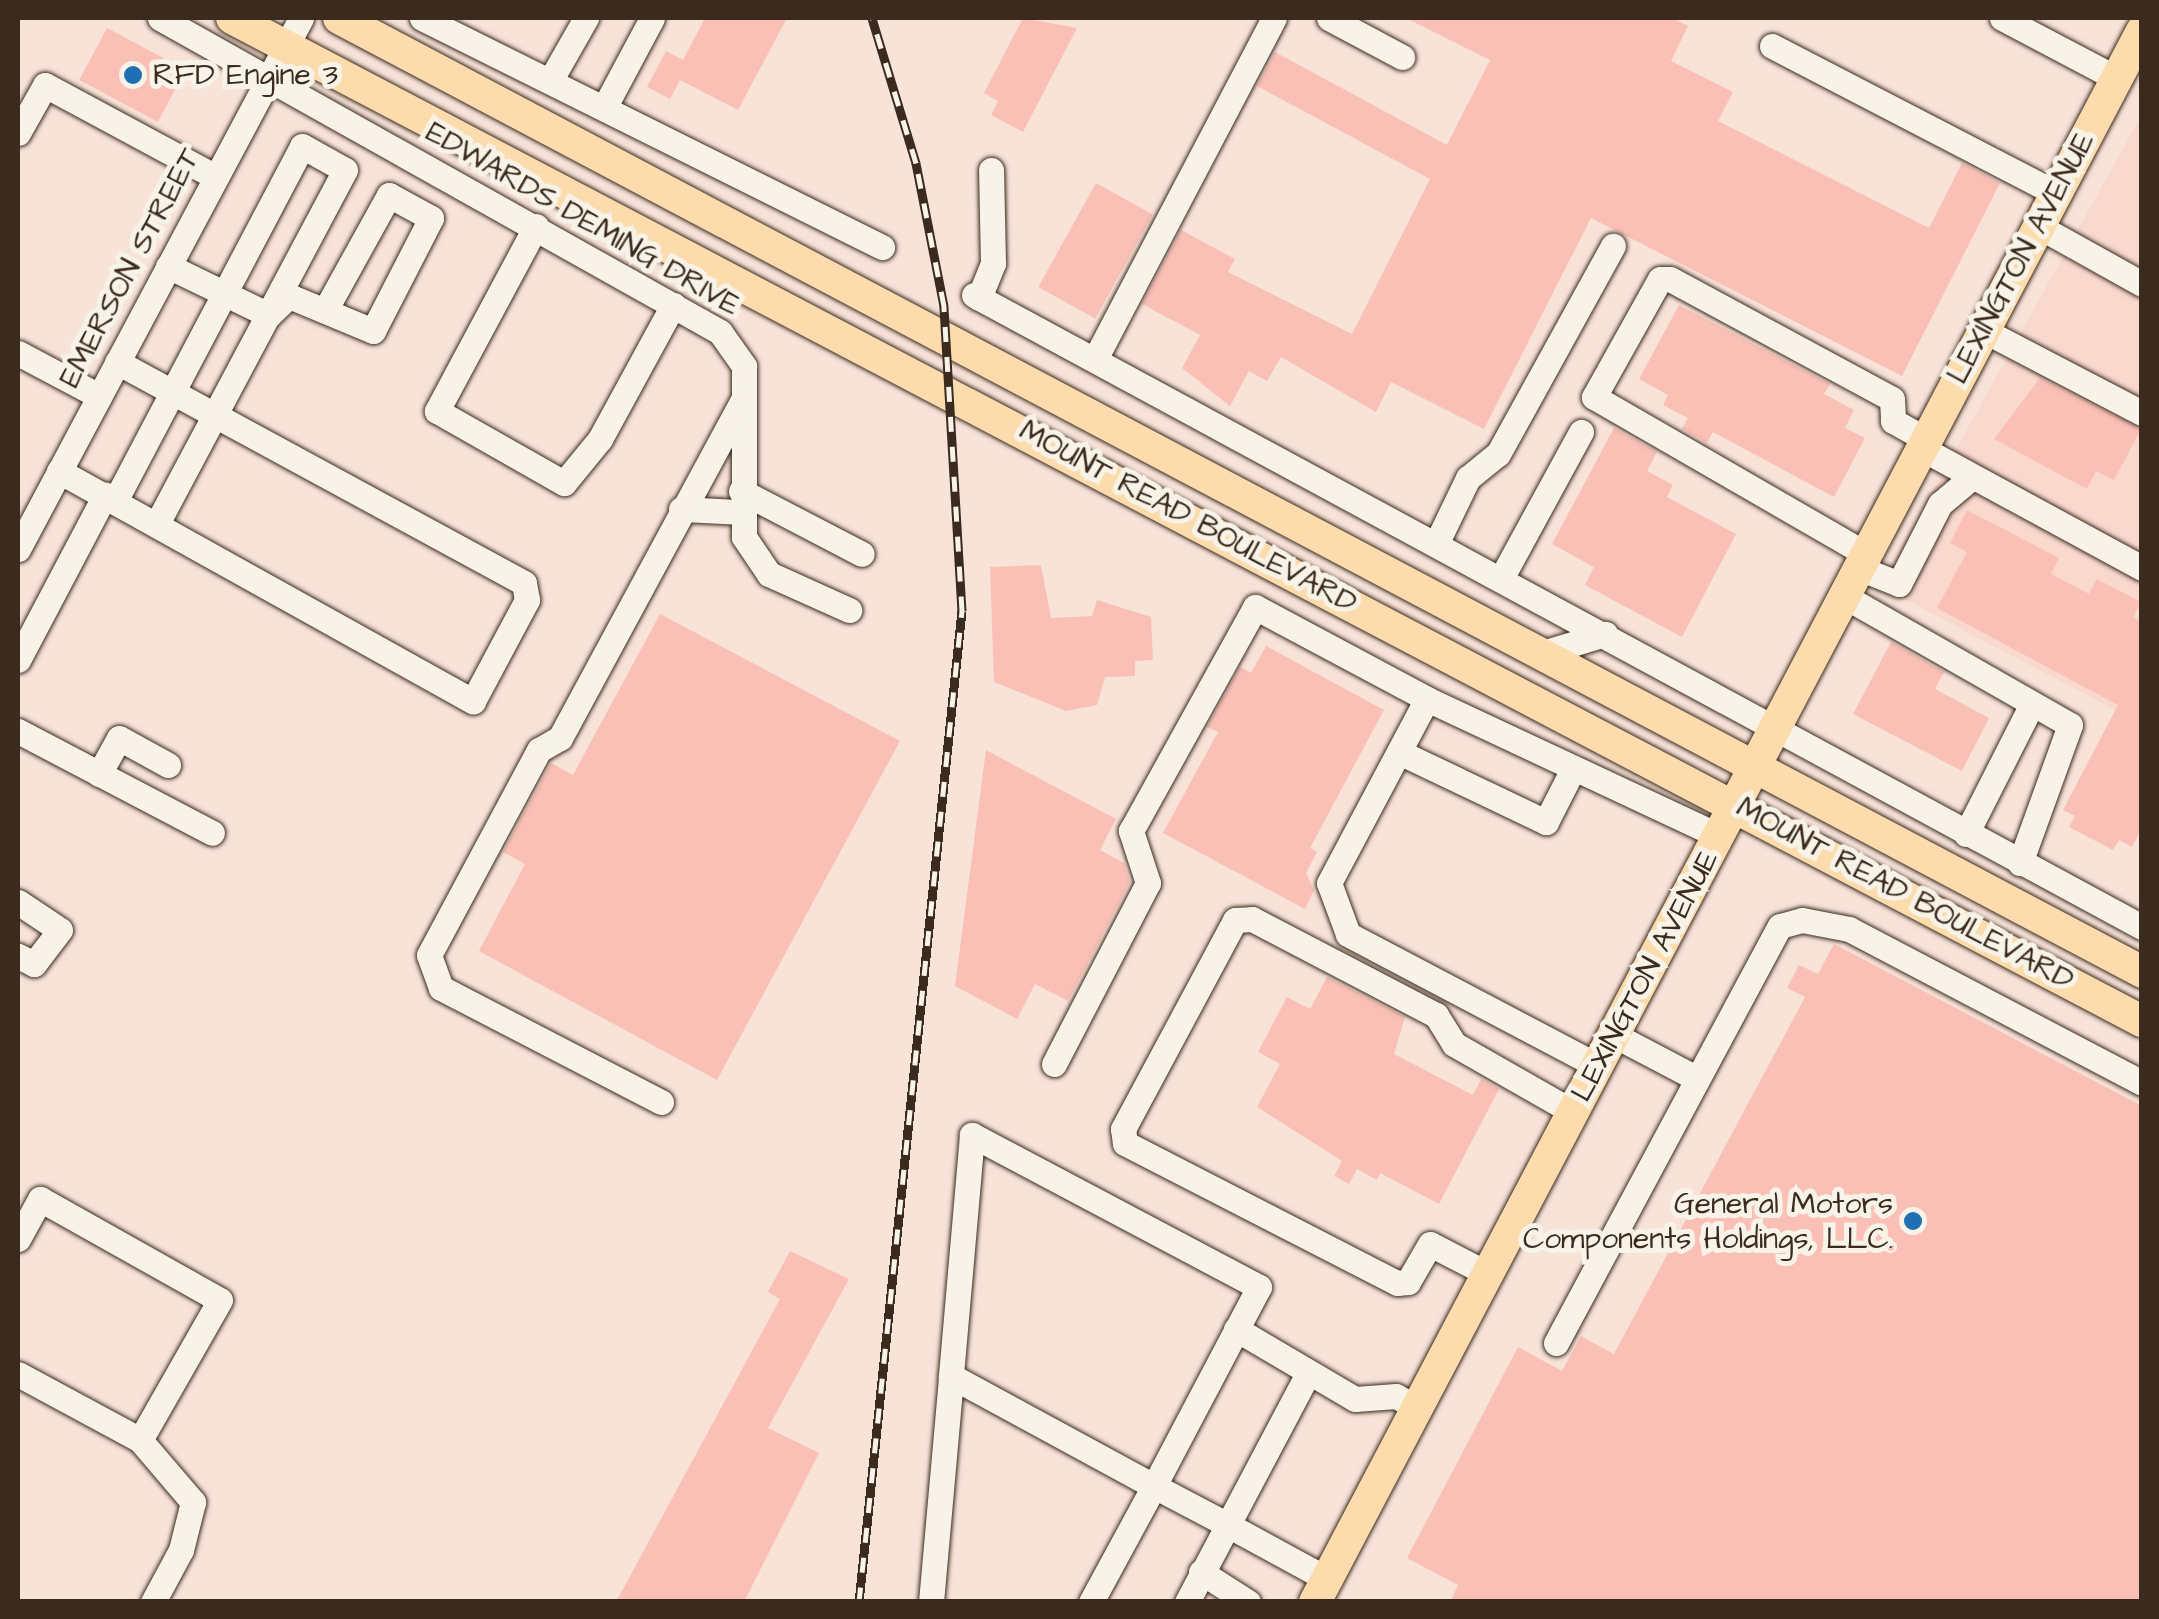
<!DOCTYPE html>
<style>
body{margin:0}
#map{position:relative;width:2159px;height:1619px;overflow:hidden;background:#f8e3d9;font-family:"Architects Daughter",sans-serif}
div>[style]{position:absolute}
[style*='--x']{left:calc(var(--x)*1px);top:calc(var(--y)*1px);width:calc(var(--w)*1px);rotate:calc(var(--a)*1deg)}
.built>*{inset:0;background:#f9d8ce}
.building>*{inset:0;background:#fabfb5;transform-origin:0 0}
.roads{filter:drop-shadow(0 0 2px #3b2a1e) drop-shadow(0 0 2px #3b2a1e)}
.minor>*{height:25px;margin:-12.5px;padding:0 12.5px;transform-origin:12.5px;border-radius:12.5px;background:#f7f3e8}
.major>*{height:32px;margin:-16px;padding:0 16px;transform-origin:16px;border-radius:16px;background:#fcdcac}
.rail>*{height:9px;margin-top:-4.5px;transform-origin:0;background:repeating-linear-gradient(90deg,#f7f3e8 0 15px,#3b2a1e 0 30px);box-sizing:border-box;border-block:2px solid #3b2a1e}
.dots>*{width:28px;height:28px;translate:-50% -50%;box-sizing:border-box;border:5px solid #f7f3e8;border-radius:50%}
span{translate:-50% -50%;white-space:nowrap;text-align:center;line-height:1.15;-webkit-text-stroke:10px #f7f3e8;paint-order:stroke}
.poi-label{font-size:30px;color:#3b2a1e}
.left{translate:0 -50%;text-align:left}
.right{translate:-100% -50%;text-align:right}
.street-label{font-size:30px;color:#3b2a1e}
.frame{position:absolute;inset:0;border:20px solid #3b2a1e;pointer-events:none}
</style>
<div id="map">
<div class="built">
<i style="clip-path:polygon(2141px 116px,2141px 724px,1880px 586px)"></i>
</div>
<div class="building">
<i style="clip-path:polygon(705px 18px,787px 18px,738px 110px,680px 80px,670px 99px,647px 87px,666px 51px,683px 60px)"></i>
<i style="clip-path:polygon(1023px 18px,1077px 28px,1023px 132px,991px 115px,998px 101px,984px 93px)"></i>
<i style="clip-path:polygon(1406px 18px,1672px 18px,1688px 26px,1671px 61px,1733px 92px,1718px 121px,1929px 228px,1962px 163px,2000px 183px,1902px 376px,1591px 218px,1484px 429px,1391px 382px,1376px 412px,1281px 357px,1267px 381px,1249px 371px,1230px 406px,1182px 368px,1200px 335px,1142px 304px,1181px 230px,1235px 259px,1228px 272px,1352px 334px,1430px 179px,1257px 86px,1275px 52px,1447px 145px,1490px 60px)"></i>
<i style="left:107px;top:28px;width:89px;height:59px;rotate:28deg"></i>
<i style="left:1096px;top:183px;width:65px;height:119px;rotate:29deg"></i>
<i style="clip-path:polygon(1679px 305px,1830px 384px,1824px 394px,1854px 410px,1845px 428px,1865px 438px,1834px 497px,1713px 432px,1707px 443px,1682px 429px,1688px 418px,1663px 405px,1668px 395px,1639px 379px)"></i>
<i style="clip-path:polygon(2040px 378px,2141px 429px,2114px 480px,2096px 471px,2087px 489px,1994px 439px)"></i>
<i style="clip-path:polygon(1614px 428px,1657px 452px,1647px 471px,1673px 485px,1667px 497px,1736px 534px,1682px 637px,1585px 585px,1594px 567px,1552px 544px)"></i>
<i style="clip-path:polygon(1967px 510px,2059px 558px,2051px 574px,2089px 594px,2097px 579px,2141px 602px,2133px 617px,2142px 622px,2142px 828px,2132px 847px,2119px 840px,2113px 850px,2069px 827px,2075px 816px,2063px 810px,2118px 705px,1937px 608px,1967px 552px,1950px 543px)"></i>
<i style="clip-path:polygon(1041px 565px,1051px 618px,1092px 616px,1097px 600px,1151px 617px,1153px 660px,1135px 661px,1135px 676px,1105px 677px,1097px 705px,1066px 711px,994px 682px,990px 567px)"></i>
<i style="clip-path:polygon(660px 614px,900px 741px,717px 1080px,479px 951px,525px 864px,503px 852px,551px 763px,573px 775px)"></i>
<i style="clip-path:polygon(1891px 642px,1944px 672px,1935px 689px,1989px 718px,1962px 771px,1853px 714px)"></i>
<i style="clip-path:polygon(1266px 646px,1384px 710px,1310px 848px,1317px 852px,1306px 873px,1314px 890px,1305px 909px,1163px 833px,1218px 732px,1207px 727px,1240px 667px,1251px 673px)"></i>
<i style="clip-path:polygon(986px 750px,1116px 819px,1100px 850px,1124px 863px,1130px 882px,1068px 1001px,1035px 984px,1017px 1019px,955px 986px)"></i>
<i style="clip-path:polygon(1834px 944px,2142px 1106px,2142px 1602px,1450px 1602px,1458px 1585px,1407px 1558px,1518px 1347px,1562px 1371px,1581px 1336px,1614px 1354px,1805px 997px,1787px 988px,1799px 965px,1818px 974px)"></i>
<i style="clip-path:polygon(1327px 977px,1405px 1017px,1394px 1054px,1473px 1095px,1481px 1079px,1499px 1089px,1439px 1204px,1380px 1173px,1377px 1180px,1357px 1169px,1349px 1184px,1334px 1176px,1342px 1161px,1257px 1107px,1280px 1064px,1258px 1052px,1287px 997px,1310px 1009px)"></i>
<i style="clip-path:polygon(790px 1251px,849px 1279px,768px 1428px,819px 1453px,744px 1602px,616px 1602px,780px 1299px,768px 1292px)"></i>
</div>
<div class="roads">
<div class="minor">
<i style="--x:160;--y:18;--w:642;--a:29.28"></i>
<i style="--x:720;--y:332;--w:42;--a:54.8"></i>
<i style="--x:744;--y:366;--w:171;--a:90"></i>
<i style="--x:744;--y:537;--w:45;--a:56"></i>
<i style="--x:769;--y:574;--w:88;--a:24.2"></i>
<i style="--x:422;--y:18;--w:514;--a:26.47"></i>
<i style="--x:1329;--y:18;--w:83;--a:28.1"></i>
<i style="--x:2002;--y:18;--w:129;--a:27.8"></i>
<i style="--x:1772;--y:46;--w:319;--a:27.4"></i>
<i style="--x:550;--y:81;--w:73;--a:-60.3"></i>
<i style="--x:604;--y:108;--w:102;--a:-61.9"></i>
<i style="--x:18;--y:133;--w:55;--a:-60.6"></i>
<i style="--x:45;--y:85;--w:194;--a:28.3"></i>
<i style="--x:536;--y:226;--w:210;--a:118.2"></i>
<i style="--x:437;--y:411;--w:146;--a:29.6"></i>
<i style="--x:564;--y:483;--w:57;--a:-50.7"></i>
<i style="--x:600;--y:439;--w:153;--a:-61.4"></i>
<i style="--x:2038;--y:226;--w:119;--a:29.1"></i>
<i style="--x:168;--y:266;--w:112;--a:25.9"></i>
<i style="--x:269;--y:315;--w:28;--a:-44"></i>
<i style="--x:289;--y:296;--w:91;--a:22.6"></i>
<i style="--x:373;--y:331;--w:127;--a:-62.8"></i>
<i style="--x:431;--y:218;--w:48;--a:-151.3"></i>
<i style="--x:389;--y:195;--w:128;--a:119"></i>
<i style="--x:974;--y:295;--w:1328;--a:28.42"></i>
<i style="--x:979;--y:298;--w:38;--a:-68"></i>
<i style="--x:993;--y:263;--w:93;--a:-91.2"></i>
<i style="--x:1983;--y:330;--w:179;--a:27.6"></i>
<i style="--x:18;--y:353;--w:92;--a:28"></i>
<i style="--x:1095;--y:359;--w:385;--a:-62.3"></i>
<i style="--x:1921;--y:448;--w:251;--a:28.5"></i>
<i style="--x:59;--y:471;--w:474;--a:29.1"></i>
<i style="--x:473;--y:701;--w:115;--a:-61.9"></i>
<i style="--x:527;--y:600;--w:17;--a:-100"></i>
<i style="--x:524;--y:583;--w:463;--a:-151.5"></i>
<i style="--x:741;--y:491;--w:136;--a:27.5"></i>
<i style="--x:115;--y:501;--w:401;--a:-62.2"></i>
<i style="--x:302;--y:146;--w:49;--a:29.2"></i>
<i style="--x:345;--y:170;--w:401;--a:118"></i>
<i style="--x:681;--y:509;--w:59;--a:2.9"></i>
<i style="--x:1438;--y:540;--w:69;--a:-64.2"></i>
<i style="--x:1468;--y:478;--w:38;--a:-39"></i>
<i style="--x:1498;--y:454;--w:238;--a:-61.1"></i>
<i style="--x:18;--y:549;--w:602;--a:-61.94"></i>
<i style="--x:1866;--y:554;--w:314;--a:-150"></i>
<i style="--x:1594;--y:397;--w:135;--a:-60.8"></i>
<i style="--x:1660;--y:279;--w:10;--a:0"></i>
<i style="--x:1670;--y:279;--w:252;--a:28.4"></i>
<i style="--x:1892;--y:399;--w:22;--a:87"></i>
<i style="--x:1893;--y:421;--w:38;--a:29"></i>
<i style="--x:1859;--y:568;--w:43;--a:21.8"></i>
<i style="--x:1899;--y:584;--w:90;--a:-62.9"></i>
<i style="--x:1940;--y:504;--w:42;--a:-40.2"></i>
<i style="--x:1503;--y:575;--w:163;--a:-61.4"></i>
<i style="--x:1844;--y:596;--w:260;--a:29.7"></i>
<i style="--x:2070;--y:725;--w:147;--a:109.9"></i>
<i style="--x:1546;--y:652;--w:62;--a:-17"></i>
<i style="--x:18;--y:660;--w:187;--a:-62.2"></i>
<i style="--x:18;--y:731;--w:219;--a:27.7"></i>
<i style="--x:1399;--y:752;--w:163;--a:25.5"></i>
<i style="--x:1546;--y:822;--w:59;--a:-63"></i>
<i style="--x:99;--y:774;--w:41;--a:-60.9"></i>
<i style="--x:119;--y:738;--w:56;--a:28.9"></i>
<i style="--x:1966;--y:834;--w:146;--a:-63.1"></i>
<i style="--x:18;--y:902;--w:50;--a:33.7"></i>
<i style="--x:60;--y:930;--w:43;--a:127.4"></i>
<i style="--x:34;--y:964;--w:18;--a:-153"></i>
<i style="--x:1614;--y:1035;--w:90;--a:27.7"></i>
<i style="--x:1054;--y:1064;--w:204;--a:-62.6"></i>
<i style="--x:1148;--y:883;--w:55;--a:-108.1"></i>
<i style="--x:1131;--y:831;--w:256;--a:-61"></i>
<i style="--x:1255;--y:607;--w:195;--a:28.1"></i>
<i style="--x:1598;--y:1066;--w:283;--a:-152.2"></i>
<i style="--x:1348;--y:934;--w:54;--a:-110.4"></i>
<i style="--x:1329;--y:883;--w:208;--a:-62"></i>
<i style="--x:1427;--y:699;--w:323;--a:25.1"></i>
<i style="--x:661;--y:1102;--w:248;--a:-152.6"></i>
<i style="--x:441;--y:988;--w:35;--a:-110"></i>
<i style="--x:429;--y:955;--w:233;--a:-61.8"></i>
<i style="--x:539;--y:750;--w:24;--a:-30"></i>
<i style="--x:560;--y:738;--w:385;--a:-61.6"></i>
<i style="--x:18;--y:1239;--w:46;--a:-61.2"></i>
<i style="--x:40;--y:1199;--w:206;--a:29.3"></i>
<i style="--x:220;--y:1300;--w:161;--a:119.7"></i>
<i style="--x:1488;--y:1274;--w:65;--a:-152.7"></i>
<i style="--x:1430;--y:1244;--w:44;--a:120.1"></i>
<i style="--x:1408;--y:1282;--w:11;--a:175"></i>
<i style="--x:1397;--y:1283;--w:306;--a:-152.8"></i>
<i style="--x:1125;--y:1143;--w:14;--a:-98"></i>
<i style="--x:1123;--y:1129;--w:237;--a:-61.8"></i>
<i style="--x:1235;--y:920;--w:17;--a:-3"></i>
<i style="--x:1252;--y:919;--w:208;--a:27.6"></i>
<i style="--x:1436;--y:1015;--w:34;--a:58"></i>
<i style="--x:1454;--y:1044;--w:137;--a:29.7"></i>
<i style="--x:1236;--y:1329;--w:138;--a:30.5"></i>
<i style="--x:1355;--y:1399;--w:41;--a:-4.2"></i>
<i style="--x:1396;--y:1396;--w:24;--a:30"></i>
<i style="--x:1556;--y:1343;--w:473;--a:-61.8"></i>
<i style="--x:1780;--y:926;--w:23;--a:-15"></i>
<i style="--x:1802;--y:920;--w:48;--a:10.8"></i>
<i style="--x:1849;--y:929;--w:331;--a:27.7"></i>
<i style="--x:18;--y:1374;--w:139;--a:28.4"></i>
<i style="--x:140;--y:1440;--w:82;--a:49.5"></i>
<i style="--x:193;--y:1502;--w:49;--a:104"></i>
<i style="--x:181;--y:1550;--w:59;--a:118.3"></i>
<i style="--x:1201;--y:1572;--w:56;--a:32.6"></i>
<i style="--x:931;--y:1602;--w:227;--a:-84.9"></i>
<i style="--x:1091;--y:1602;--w:132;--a:-61.5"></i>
<i style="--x:1154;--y:1486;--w:225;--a:-62.2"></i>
<i style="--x:1259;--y:1287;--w:325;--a:-152.1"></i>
<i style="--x:972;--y:1135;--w:242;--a:95"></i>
<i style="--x:951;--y:1376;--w:231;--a:28.5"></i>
<i style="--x:1154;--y:1486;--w:81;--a:27.8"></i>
<i style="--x:1226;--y:1524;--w:115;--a:28.6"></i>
<i style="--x:1187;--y:1602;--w:260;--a:-62.1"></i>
</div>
<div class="major">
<i style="--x:232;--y:18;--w:2157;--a:27.71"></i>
<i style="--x:339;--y:18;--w:2040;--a:27.88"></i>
<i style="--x:1315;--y:1602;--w:1775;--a:-62.24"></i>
</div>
</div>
<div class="rail">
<i style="--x:859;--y:1602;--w:996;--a:-84.07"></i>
<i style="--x:962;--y:611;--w:306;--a:-93.4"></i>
<i style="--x:944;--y:306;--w:146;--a:-101.1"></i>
<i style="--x:916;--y:163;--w:152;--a:-106.9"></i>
</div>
<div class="dots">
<i style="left:133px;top:75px;background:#1f6fb2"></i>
<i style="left:1913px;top:1221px;background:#1f6fb2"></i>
</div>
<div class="poi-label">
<span class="left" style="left:153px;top:75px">RFD Engine 3</span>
<span class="right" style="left:1893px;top:1221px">General Motors<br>Components Holdings, LLC.</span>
</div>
<div class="street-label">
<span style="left:583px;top:219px;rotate:30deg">EDWARDS DEMING DRIVE</span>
<span style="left:2021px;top:258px;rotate:-62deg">LEXINGTON AVENUE</span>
<span style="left:130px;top:268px;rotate:-62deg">EMERSON STREET</span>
<span style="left:1188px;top:517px;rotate:28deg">MOUNT READ BOULEVARD</span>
<span style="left:1905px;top:894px;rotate:28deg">MOUNT READ BOULEVARD</span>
<span style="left:1645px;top:976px;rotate:-62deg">LEXINGTON AVENUE</span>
</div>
<div class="frame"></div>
</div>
